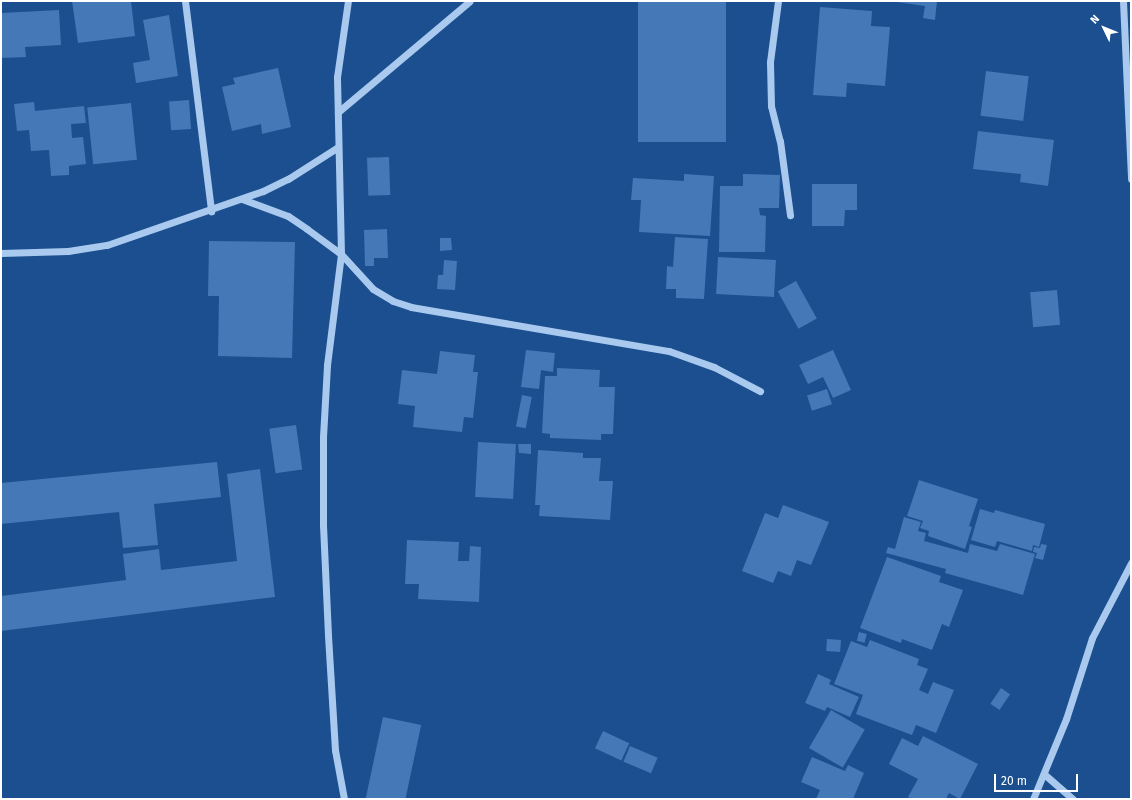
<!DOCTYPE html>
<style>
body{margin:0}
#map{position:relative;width:1132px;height:800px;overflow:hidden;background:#1b4f8f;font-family:"Fira Sans",sans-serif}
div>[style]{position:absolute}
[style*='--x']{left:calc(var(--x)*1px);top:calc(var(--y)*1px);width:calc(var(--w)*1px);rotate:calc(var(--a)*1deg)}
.building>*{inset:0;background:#4478b7;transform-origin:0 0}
.minor>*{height:7px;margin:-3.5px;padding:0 3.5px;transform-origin:3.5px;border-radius:3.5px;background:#a9c9ee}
span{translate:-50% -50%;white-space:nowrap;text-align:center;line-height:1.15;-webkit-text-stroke:3px #1b4f8f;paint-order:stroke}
.frame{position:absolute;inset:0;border:2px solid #fff;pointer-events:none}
.north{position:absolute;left:1084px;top:8px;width:40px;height:40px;-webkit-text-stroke:3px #1b4f8f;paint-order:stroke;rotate:313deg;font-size:11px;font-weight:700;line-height:16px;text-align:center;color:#fff}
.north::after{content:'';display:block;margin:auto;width:14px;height:18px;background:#fff;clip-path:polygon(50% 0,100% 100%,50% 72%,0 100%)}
.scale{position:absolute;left:994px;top:774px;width:84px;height:18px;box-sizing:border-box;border:2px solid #fff;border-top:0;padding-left:5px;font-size:12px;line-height:14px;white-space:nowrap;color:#fff;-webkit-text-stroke:3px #1b4f8f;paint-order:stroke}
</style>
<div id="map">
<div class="building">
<i style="clip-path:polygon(72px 1px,131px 1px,135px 36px,78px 43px)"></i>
<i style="left:638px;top:1px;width:88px;height:141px"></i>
<i style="clip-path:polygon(937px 1px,935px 20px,923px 18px,925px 6px,897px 2px)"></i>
<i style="clip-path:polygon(820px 7px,872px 11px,871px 26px,890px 27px,885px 86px,847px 83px,846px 97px,813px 95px)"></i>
<i style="clip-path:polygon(59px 10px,61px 45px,25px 47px,26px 57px,1px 58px,1px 13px)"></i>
<i style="clip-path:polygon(169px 15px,178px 76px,136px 83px,133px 63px,150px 60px,143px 20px)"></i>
<i style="clip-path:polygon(278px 68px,291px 127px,262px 134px,261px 124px,232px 131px,222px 87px,235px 84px,233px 78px)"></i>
<i style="left:986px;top:71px;width:43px;height:45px;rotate:7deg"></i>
<i style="left:189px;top:100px;width:29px;height:20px;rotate:86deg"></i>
<i style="clip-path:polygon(34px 102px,35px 111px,84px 106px,86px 123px,71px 124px,72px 138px,83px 137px,86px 164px,69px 166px,69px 175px,51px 176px,49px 150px,31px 151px,29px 130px,17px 131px,14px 104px)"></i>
<i style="left:131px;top:103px;width:57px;height:44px;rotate:84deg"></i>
<i style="clip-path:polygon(978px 131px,1054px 140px,1048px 186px,1020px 182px,1021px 174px,973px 169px)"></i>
<i style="left:389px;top:157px;width:38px;height:22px;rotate:88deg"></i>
<i style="clip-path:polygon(684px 174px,714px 176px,710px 236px,639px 232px,641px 200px,631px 200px,633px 178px,684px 181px)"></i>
<i style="clip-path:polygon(743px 174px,780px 175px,779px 208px,759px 208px,760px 215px,766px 216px,765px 252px,719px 252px,720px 186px,743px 186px)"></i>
<i style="clip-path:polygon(812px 184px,857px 184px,857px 210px,845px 210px,844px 226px,812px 226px)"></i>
<i style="clip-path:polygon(387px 229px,388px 258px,374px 258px,374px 266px,365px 266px,364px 230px)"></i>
<i style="clip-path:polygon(675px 237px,708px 239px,704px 299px,676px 298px,676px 289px,666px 289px,667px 266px,673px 267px)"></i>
<i style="clip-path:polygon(440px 238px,451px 238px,452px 250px,440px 251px)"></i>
<i style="clip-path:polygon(209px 241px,295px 242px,292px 358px,218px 356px,219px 296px,208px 296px)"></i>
<i style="left:718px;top:257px;width:58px;height:37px;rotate:3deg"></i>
<i style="clip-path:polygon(444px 260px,457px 261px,455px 290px,437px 289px,438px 275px,443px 275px)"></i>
<i style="left:796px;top:281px;width:43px;height:21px;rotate:61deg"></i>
<i style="left:1057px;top:290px;width:35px;height:27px;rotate:85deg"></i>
<i style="clip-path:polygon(526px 350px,555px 353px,553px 372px,541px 370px,539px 389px,521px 387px)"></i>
<i style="clip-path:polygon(833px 350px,851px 390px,833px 398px,823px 377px,808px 384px,799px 365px)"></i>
<i style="clip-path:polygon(440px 351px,475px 355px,473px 372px,478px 372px,473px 418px,464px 417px,462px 432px,413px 427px,415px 406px,398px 404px,402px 370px,437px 374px)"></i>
<i style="clip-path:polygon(557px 368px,600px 370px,599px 387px,615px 387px,613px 434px,601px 434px,601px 440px,550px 438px,550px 434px,542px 433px,545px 376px,557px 376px)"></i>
<i style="left:827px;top:389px;width:16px;height:21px;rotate:72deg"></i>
<i style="left:522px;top:395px;width:10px;height:32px;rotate:11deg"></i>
<i style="left:296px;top:425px;width:45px;height:27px;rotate:82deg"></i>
<i style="left:478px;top:442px;width:38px;height:55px;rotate:3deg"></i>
<i style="clip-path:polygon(518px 444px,531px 444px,531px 454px,519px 453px)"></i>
<i style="clip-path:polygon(538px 450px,583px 453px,583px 458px,601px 458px,599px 481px,613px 481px,610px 520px,539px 516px,540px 505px,535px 505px)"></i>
<i style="clip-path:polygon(217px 462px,221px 497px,154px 504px,158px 545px,123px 548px,119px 512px,1px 524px,1px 483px)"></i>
<i style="clip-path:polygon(260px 469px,275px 597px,1px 631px,1px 596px,126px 580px,123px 554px,159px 549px,161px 570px,237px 561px,227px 474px)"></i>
<i style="clip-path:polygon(919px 480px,978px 499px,969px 526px,972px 527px,965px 549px,928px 536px,929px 531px,920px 528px,923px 521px,907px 516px)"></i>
<i style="clip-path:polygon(783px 505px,829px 522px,811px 565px,797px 560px,791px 576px,778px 571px,773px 583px,742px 571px,765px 513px,778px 518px)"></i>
<i style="clip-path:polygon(980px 509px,994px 513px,995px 510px,1045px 524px,1039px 547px,1033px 545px,1032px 551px,997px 541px,995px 547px,971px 540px)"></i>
<i style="clip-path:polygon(904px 517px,921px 522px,918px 531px,926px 533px,924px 541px,968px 553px,970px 544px,997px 551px,1000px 544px,1035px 554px,1023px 595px,945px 573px,946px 569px,886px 553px,888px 547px,895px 549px)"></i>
<i style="clip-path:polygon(407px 540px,459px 542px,458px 561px,469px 561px,470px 546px,481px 547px,479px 602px,418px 599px,419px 584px,405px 584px)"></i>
<i style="clip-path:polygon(1041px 544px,1047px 545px,1043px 560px,1035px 558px,1037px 553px,1033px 552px,1034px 547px,1040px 548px)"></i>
<i style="clip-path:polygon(887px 557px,941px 576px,939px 582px,963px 590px,949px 627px,942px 624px,932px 650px,902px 639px,901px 643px,860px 628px)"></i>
<i style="left:859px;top:632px;width:8px;height:9px;rotate:14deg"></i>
<i style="left:827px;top:639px;width:14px;height:12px;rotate:4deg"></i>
<i style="clip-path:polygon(870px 640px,919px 659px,917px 665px,928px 669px,919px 690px,928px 694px,933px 682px,954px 690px,936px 733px,916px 725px,912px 735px,856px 714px,863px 695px,834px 684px,851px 641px,867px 647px)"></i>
<i style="clip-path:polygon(818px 674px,831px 680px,829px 684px,859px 697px,850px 717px,827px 707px,825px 711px,805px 703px)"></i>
<i style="left:1001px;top:688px;width:11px;height:19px;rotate:34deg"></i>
<i style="left:831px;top:710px;width:39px;height:44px;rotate:30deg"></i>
<i style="left:383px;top:717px;width:39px;height:84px;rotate:12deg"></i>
<i style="left:603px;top:731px;width:29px;height:19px;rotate:25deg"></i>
<i style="clip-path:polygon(923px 736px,978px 764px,960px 799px,949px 793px,946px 799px,913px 799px,908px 797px,918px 779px,889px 764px,902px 738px,918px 746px)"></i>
<i style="left:630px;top:746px;width:30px;height:17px;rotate:23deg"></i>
<i style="clip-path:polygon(812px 757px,845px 771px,848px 765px,864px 773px,853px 799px,816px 799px,820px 790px,801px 782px)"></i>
</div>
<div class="minor">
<i style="--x:185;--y:1;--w:212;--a:82.9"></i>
<i style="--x:778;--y:1;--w:62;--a:97.5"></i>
<i style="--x:770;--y:62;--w:44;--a:88.7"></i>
<i style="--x:771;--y:106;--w:36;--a:76"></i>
<i style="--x:780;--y:141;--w:75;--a:82.3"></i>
<i style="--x:1123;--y:1;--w:178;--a:87.4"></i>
<i style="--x:338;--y:112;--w:172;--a:-40.1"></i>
<i style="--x:242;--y:199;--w:49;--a:20.3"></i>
<i style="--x:288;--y:216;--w:23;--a:34"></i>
<i style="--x:307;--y:229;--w:42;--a:36.3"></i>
<i style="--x:341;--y:254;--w:47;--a:47.6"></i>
<i style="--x:373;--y:289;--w:23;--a:31"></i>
<i style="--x:393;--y:301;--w:19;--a:18"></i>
<i style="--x:411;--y:307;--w:262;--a:9.7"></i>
<i style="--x:669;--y:351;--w:48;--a:19.6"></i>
<i style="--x:714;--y:367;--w:52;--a:27.6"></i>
<i style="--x:1;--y:253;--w:67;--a:-1.7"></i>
<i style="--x:68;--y:251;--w:39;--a:-9"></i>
<i style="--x:107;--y:245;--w:165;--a:-19.1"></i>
<i style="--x:263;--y:191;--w:28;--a:-26"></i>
<i style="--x:288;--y:179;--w:59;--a:-32.6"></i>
<i style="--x:1044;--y:774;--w:38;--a:41"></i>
<i style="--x:344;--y:799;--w:50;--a:-100.4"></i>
<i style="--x:335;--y:750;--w:115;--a:-93.5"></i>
<i style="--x:328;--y:635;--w:109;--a:-92.6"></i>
<i style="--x:323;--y:526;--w:89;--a:-90"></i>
<i style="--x:323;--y:437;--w:72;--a:-86.8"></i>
<i style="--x:327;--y:365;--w:112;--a:-82.8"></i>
<i style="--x:341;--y:254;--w:177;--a:-91.3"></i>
<i style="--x:337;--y:77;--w:77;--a:-81.8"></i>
<i style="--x:1033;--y:799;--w:87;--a:-67.6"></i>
<i style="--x:1066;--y:719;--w:85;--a:-72.2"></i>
<i style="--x:1092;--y:638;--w:85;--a:-62.5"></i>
</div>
<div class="frame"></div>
<div class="north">N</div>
<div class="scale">20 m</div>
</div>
